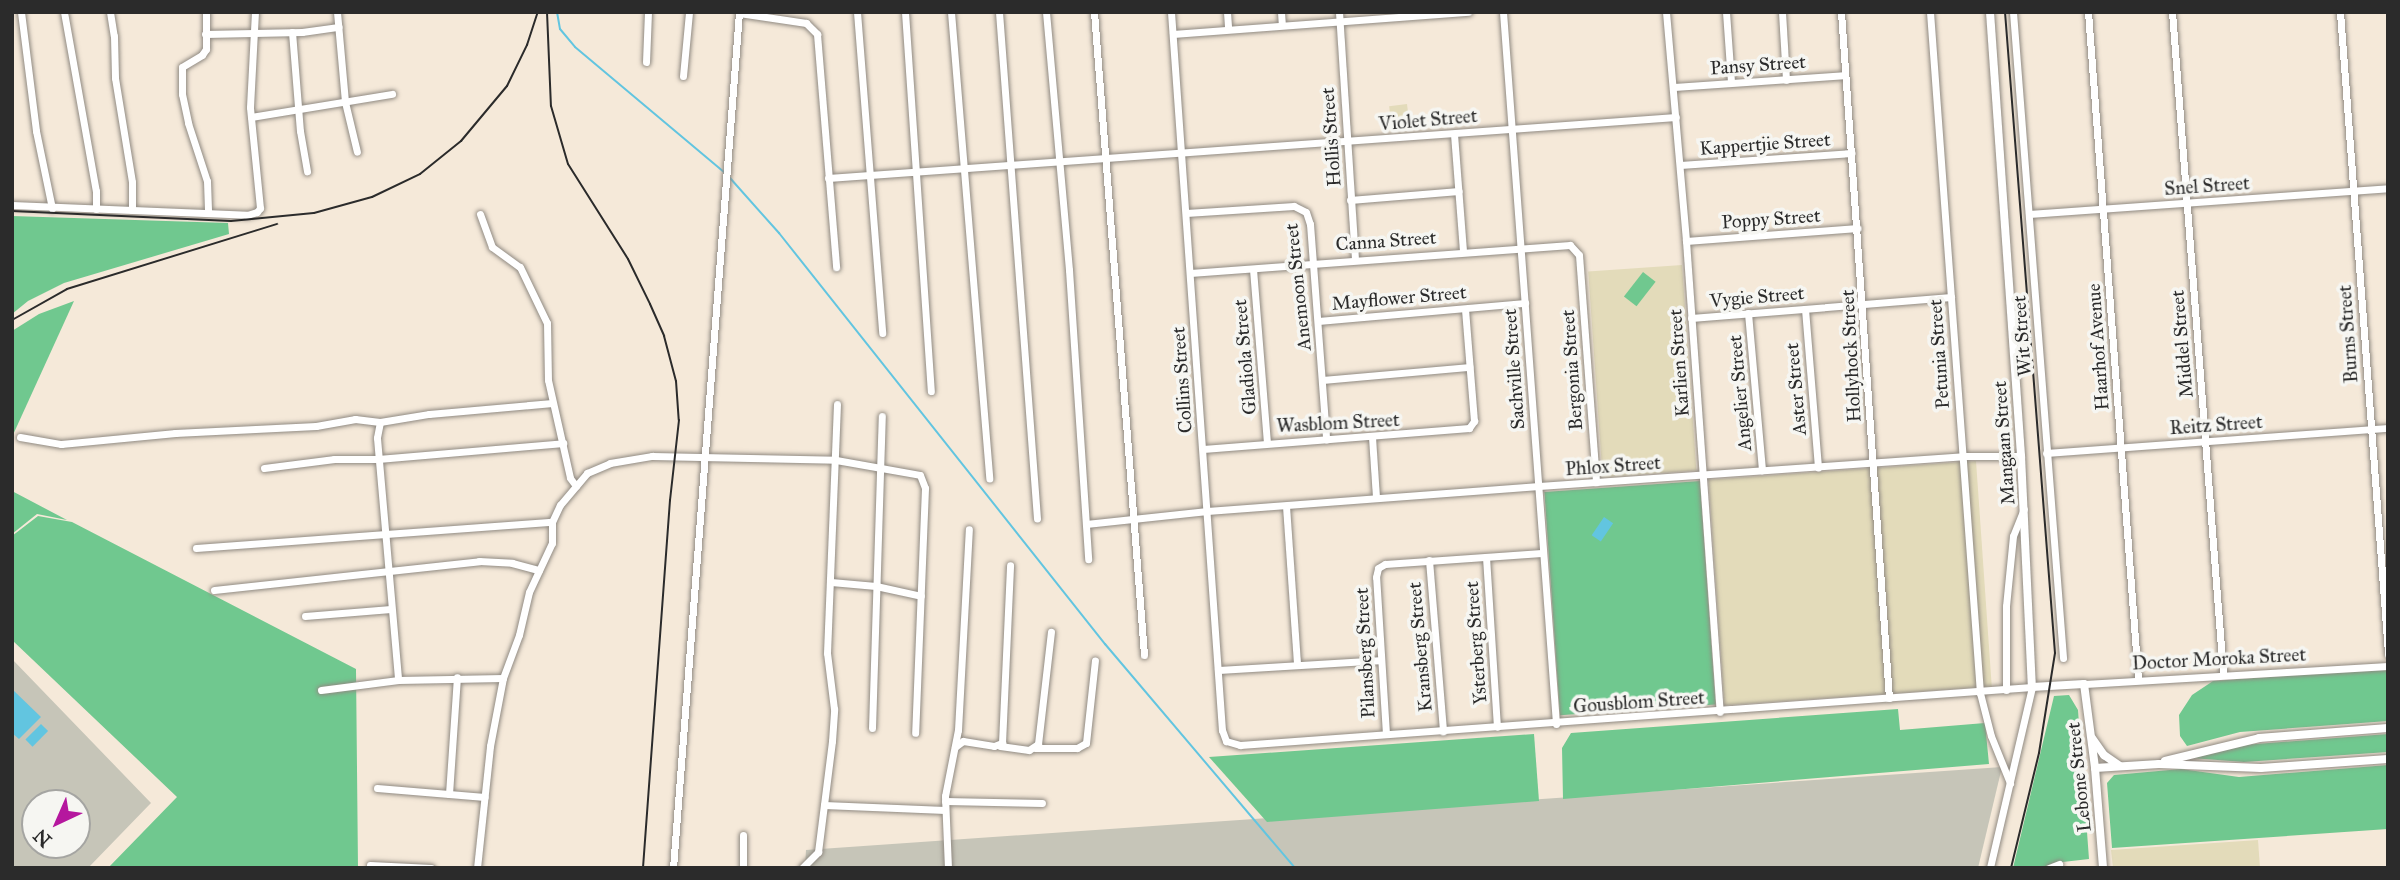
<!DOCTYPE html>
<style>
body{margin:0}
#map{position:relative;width:2400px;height:880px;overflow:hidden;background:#f5e9d9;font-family:"IM FELL Great Primer",serif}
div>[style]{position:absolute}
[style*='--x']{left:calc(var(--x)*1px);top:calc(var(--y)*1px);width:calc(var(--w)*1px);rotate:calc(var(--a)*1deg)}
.built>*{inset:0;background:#e3dbba;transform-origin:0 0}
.industrial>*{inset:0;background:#c6c5b8}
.green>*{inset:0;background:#70c88f;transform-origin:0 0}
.water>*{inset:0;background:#62c5e0;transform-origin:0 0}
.stream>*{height:2px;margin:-1px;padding:0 1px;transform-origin:1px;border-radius:1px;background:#62c5e0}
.roads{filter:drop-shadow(0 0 2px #908a82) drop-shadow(0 0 2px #908a82)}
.minor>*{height:7px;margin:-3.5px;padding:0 3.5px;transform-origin:3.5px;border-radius:3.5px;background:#fff}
.tertiary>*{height:8px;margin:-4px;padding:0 4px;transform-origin:4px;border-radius:4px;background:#fff}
.rail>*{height:2px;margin:-1px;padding:0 1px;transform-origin:1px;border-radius:1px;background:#2b2b2b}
span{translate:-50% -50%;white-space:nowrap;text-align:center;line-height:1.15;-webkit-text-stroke:7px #f6f6f2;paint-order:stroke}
.street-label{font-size:19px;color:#2b2b2b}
.frame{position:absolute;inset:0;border:14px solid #2b2b2b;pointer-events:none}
.north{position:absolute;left:21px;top:789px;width:70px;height:70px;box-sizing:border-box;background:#f6f6f2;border:2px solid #a5a5a2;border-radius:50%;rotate:224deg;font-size:19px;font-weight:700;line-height:28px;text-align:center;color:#2b2b2b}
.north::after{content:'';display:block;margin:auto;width:24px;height:32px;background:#b5179e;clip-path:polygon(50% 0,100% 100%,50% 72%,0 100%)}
</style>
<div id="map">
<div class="built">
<i style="left:1407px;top:104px;width:26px;height:18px;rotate:83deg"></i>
<i style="left:1682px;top:265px;width:206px;height:94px;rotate:86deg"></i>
<i style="left:1976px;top:461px;width:226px;height:268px;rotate:86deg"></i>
<i style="clip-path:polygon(2258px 840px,2260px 868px,2113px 868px,2111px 850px)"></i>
</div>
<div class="industrial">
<i style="clip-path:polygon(evenodd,12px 659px,151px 803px,88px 868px,12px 868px,12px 659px,35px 803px,77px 803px,77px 845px,35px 845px,35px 803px)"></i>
<i style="clip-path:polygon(2002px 767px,1978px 868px,805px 868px,806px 850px)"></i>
</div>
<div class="green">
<i style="clip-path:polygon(12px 216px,228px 223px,229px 234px,64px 283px,28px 301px,12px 314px)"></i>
<i style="left:1643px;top:272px;width:16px;height:31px;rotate:38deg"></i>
<i style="clip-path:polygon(74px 301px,12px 437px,12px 331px,39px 314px)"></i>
<i style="left:1700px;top:481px;width:224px;height:156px;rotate:86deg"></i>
<i style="clip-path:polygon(12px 491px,67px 520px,37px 514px,12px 534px)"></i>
<i style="clip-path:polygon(38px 516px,72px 522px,356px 669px,358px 868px,108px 868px,177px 797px,12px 640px,12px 536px)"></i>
<i style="clip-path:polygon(2388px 668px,2388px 721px,2240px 732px,2187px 746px,2180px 736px,2179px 715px,2192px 695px,2213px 681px)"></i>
<i style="clip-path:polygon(2069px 695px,2078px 710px,2089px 859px,2054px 863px,2040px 868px,2013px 868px,2054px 696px)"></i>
<i style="clip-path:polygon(1898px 709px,1900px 730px,1985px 723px,1989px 764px,1563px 799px,1562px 748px,1571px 733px)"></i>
<i style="clip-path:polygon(1534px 734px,1539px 801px,1267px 822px,1209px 757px)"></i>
<i style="clip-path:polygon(2388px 734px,2388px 752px,2244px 762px,2191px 758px,2243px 745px)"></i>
<i style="clip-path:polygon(2388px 765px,2388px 829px,2112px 848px,2107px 783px,2114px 775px,2181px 769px,2239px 777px)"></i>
</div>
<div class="water">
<i style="left:1604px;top:517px;width:11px;height:22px;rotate:34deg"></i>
<i style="clip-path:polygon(12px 689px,41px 717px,19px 739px,12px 733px)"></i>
<i style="left:41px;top:724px;width:10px;height:22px;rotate:45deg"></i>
</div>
<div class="stream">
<i style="--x:557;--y:12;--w:17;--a:80"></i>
<i style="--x:560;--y:29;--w:23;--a:50"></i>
<i style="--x:575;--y:47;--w:194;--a:40"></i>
<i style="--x:730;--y:178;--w:74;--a:48.3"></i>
<i style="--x:779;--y:233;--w:525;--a:51.58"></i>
<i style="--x:1105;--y:644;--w:294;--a:49.7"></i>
</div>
<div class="roads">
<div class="minor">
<i style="--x:21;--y:12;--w:120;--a:82.8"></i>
<i style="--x:36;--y:131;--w:79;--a:78.3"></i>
<i style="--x:64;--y:12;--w:182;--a:79.9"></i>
<i style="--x:96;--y:191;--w:18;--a:90"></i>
<i style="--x:110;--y:12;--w:24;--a:81"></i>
<i style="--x:114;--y:36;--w:42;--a:88.6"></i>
<i style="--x:115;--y:78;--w:105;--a:80.7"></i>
<i style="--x:132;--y:182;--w:28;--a:90"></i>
<i style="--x:206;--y:12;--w:37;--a:90"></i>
<i style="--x:206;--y:49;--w:7;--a:124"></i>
<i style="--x:202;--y:55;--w:23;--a:149"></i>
<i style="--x:182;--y:67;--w:27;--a:90"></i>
<i style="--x:182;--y:94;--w:30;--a:78"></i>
<i style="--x:188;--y:123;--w:61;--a:71.9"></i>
<i style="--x:207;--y:181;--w:32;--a:88"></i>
<i style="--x:337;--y:12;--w:90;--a:84.9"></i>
<i style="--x:345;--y:102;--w:51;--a:76.5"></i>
<i style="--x:857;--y:12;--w:322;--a:85.5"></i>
<i style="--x:905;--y:12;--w:380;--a:86.1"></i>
<i style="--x:951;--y:12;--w:468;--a:85.3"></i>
<i style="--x:999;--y:12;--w:508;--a:85.71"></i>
<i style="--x:1046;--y:12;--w:259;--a:84.9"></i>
<i style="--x:1069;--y:270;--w:290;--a:86.2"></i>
<i style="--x:1094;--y:12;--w:645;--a:85.55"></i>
<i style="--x:1171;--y:12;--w:720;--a:85.94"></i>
<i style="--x:1222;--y:730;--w:12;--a:70"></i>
<i style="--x:1226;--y:741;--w:15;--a:16"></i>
<i style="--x:1240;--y:745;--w:794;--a:-4.19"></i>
<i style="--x:2032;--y:687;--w:186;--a:103.1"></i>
<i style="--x:1227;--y:12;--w:16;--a:86"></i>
<i style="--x:1281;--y:12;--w:13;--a:86"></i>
<i style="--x:1339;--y:12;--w:248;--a:86.3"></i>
<i style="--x:1503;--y:12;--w:714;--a:85.74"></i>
<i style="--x:1666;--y:12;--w:230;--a:85"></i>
<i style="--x:1686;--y:241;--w:472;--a:85.9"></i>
<i style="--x:1726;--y:12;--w:70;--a:85.9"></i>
<i style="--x:1782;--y:12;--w:68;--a:86.6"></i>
<i style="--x:1841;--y:12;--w:688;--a:86"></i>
<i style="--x:1930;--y:12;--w:683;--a:85.8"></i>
<i style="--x:1980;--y:693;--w:44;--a:75.7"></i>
<i style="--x:1991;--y:736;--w:51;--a:68"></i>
<i style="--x:2013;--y:12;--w:648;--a:85.57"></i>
<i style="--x:2088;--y:12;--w:669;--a:85.71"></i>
<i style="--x:2172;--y:12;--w:664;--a:85.59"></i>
<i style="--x:2340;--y:12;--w:644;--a:85.72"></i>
<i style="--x:739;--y:13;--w:68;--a:8.5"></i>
<i style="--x:806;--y:23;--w:16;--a:45"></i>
<i style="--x:817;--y:34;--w:234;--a:85.3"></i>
<i style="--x:292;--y:32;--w:99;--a:85.4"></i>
<i style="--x:300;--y:131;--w:41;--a:80.1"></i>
<i style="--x:205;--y:34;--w:97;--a:-1.2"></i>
<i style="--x:302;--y:32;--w:37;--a:-8"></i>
<i style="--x:1173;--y:34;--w:296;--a:-4.3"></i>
<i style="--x:646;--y:62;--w:50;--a:-87.7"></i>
<i style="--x:683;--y:76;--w:64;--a:-84.6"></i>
<i style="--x:1674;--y:87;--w:170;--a:-4"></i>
<i style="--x:251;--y:117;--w:143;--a:-9.3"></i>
<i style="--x:1454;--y:134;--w:117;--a:85.6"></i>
<i style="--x:1680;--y:165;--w:172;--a:-4"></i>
<i style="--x:828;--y:178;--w:850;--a:-4.11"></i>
<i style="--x:1350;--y:200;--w:109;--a:-4.7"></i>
<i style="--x:12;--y:205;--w:235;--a:2.4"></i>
<i style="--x:247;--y:215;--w:10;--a:-17"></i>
<i style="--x:257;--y:212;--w:5;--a:-53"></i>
<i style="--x:260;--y:208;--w:101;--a:-95.7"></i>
<i style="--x:250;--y:107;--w:95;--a:-87"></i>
<i style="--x:1186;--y:213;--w:108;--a:-3.7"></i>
<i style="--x:1294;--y:206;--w:13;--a:27"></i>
<i style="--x:1306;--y:212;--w:13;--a:72"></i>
<i style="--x:1310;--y:224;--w:216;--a:85.7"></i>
<i style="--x:480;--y:214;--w:35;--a:70"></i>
<i style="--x:492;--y:247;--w:34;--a:36"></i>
<i style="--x:520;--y:267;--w:62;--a:64.3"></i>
<i style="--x:547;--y:323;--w:57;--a:89"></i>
<i style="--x:548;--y:380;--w:100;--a:77.3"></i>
<i style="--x:570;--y:478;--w:10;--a:53"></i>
<i style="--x:2029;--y:214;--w:360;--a:-4.1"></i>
<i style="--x:1686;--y:241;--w:172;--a:-4.3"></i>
<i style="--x:1253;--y:269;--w:174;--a:85.4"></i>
<i style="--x:1190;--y:273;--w:381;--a:-4.2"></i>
<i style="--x:1570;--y:245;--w:13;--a:48"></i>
<i style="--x:1579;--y:255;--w:228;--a:85.7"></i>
<i style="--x:1805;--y:309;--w:159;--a:85.3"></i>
<i style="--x:1748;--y:313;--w:158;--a:84.9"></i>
<i style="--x:1691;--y:318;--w:261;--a:-4.6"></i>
<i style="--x:1318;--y:321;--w:208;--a:-5"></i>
<i style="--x:1323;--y:380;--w:147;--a:-5.1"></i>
<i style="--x:380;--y:422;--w:16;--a:101"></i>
<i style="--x:377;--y:438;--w:243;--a:85"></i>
<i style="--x:20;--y:437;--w:42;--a:9.7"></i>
<i style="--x:61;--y:444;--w:115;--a:-5.5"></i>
<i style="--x:175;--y:433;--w:141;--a:-2.8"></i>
<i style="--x:316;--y:426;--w:40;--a:-10"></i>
<i style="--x:355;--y:419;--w:25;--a:7"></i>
<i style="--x:380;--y:422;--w:50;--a:-9.3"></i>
<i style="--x:429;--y:414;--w:124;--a:-5.1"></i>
<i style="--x:1372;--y:437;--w:61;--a:86.2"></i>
<i style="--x:1203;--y:449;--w:267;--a:-4.5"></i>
<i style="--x:1469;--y:428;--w:9;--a:-54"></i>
<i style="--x:1474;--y:421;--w:112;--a:-94.6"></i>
<i style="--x:2046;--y:453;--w:343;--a:-4.2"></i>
<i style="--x:264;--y:468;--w:71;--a:-7.3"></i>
<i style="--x:334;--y:459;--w:44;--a:0"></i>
<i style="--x:378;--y:459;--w:186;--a:-4.9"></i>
<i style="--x:1286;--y:506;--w:158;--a:86"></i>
<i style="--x:1086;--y:524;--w:122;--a:-6.1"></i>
<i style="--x:1207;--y:511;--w:333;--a:-4.3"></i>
<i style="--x:1539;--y:486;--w:425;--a:-4"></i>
<i style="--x:1963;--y:456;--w:58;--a:0"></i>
<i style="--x:196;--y:548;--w:357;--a:-4.2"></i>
<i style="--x:1486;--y:557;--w:170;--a:86.3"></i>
<i style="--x:1429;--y:560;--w:172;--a:85.3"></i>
<i style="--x:831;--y:582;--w:45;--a:5.1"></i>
<i style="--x:876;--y:586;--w:46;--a:12.5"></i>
<i style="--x:214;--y:590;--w:267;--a:-6.2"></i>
<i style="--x:479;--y:561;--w:33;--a:3"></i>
<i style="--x:512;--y:563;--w:28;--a:15"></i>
<i style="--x:305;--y:616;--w:86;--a:-4.7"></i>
<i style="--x:1218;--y:670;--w:162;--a:-3.5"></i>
<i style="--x:2084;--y:684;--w:305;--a:-3.4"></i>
<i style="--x:321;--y:690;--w:78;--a:-7.4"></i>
<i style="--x:398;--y:680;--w:105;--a:-1.1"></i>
<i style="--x:2006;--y:690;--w:84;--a:-90"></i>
<i style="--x:2006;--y:606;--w:70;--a:-84.3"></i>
<i style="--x:2013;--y:536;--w:29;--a:-68"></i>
<i style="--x:872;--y:728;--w:312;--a:-88.2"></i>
<i style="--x:1386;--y:734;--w:157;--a:-93.6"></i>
<i style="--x:1376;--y:577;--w:9;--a:-77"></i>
<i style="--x:1378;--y:568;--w:8;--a:-30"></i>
<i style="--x:1385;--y:564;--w:157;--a:-4"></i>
<i style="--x:1000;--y:746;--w:29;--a:8"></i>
<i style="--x:1029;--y:750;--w:11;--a:-34"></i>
<i style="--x:1038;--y:744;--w:113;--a:-83.4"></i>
<i style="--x:955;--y:747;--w:10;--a:-37"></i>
<i style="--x:963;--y:741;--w:31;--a:9"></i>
<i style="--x:994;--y:746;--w:9;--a:-21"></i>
<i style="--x:1002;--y:743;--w:178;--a:-87.4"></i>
<i style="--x:1035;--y:748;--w:42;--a:0"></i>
<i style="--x:1077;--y:748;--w:10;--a:-29"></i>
<i style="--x:1086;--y:743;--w:83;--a:-83.8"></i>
<i style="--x:377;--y:788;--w:108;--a:4.8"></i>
<i style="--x:449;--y:794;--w:117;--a:-86.1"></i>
<i style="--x:945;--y:801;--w:97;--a:1.2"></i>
<i style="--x:824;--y:805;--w:121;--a:2.4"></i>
<i style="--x:743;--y:835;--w:33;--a:90"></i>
<i style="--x:370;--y:865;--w:61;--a:2.8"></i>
<i style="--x:477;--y:868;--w:123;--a:-83.9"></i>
<i style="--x:490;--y:746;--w:69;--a:-79.2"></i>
<i style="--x:503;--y:678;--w:46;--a:-69.6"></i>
<i style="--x:519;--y:635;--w:44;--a:-76.9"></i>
<i style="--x:529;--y:592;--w:54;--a:-64.9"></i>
<i style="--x:552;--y:543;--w:21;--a:-90"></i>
<i style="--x:552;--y:522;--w:19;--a:-65"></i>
<i style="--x:560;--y:505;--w:42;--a:-49.8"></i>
<i style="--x:587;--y:473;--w:25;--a:-23"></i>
<i style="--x:610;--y:463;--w:43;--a:-9.5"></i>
<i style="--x:652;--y:456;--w:184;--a:1.2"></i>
<i style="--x:836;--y:460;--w:85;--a:10.1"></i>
<i style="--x:920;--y:475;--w:14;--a:69"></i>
<i style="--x:925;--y:488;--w:245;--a:92.3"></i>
<i style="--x:673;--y:868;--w:859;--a:-85.59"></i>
<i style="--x:802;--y:868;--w:23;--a:-45"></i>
<i style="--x:818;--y:852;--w:112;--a:-82.8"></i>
<i style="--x:832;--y:741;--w:32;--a:-86"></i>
<i style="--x:834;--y:709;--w:56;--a:-97.1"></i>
<i style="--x:827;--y:653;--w:249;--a:-87.7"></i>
<i style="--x:948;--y:868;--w:72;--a:-92.4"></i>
<i style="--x:945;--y:796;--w:67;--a:-78.9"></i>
<i style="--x:958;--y:730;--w:201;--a:-86.9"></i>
<i style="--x:2049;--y:868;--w:11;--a:-22"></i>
</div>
<div class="tertiary">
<i style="--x:1990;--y:12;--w:445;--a:86"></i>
<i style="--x:2021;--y:456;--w:231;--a:87.3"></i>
<i style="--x:2032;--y:687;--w:52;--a:-3.3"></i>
<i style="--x:2084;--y:684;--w:85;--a:82.5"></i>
<i style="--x:2095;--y:768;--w:100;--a:85.4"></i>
<i style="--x:2092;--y:738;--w:21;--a:55"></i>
<i style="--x:2104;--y:755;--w:19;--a:35"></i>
<i style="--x:2165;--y:761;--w:97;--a:-13.7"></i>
<i style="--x:2259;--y:738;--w:129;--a:-4.4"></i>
<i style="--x:2095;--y:768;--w:64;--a:-3.6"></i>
<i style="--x:2159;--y:764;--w:102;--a:2.2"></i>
<i style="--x:2261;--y:768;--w:127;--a:-4.1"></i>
</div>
</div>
<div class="rail">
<i style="--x:547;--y:12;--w:94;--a:87.6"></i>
<i style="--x:551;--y:106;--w:60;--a:73.7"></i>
<i style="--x:568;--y:164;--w:112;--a:57.7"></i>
<i style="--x:628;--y:259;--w:50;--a:63.9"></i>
<i style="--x:650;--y:304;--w:35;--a:66"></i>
<i style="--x:664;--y:336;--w:47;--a:75.1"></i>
<i style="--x:676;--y:381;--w:39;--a:86"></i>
<i style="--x:679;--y:420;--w:81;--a:96.4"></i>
<i style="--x:670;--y:500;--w:369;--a:94.2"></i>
<i style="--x:2005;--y:12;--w:643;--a:85.54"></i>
<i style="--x:2055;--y:653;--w:101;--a:99.1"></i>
<i style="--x:2039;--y:753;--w:118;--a:103.7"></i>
<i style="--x:12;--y:211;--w:219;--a:2.6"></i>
<i style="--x:231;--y:221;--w:83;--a:-5.5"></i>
<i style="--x:314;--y:213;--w:60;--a:-15.4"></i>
<i style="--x:372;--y:197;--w:53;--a:-25.6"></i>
<i style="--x:420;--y:174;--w:53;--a:-38.8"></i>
<i style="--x:461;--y:141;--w:72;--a:-50.1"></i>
<i style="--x:507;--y:86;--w:46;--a:-64"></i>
<i style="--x:527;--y:45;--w:35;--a:-72"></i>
<i style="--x:12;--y:320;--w:63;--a:-29.4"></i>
<i style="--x:67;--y:289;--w:220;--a:-17.2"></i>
</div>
<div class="street-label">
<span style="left:1758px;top:65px;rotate:-4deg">Pansy Street</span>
<span style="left:1428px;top:120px;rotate:-5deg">Violet Street</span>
<span style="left:1331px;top:137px;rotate:-94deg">Hollis Street</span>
<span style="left:1765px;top:144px;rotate:-4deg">Kappertjie Street</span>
<span style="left:2207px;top:186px;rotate:-4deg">Snel Street</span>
<span style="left:1771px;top:219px;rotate:-4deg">Poppy Street</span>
<span style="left:1386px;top:241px;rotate:-4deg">Canna Street</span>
<span style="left:1298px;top:287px;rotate:-96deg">Anemoon Street</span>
<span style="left:1757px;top:297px;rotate:-5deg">Vygie Street</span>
<span style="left:1399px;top:298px;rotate:-5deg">Mayflower Street</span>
<span style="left:2348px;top:334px;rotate:-94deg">Burns Street</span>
<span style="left:2022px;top:336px;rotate:-94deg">Wit Street</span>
<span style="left:2182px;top:344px;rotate:-95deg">Middel Street</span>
<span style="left:2098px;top:347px;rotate:-94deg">Haarhof Avenue</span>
<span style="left:1939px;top:354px;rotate:-94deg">Petunia Street</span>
<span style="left:1851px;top:356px;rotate:-93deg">Hollyhock Street</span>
<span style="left:1245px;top:357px;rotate:-95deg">Gladiola Street</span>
<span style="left:1679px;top:363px;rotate:-94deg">Karlien Street</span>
<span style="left:1514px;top:369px;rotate:-94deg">Sachville Street</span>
<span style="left:1572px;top:370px;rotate:-94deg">Bergonia Street</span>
<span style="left:1182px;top:380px;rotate:-94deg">Collins Street</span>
<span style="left:1796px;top:389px;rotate:-95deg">Aster Street</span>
<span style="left:1740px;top:393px;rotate:-95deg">Angelier Street</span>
<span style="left:1338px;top:423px;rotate:-3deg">Wasblom Street</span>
<span style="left:2216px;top:425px;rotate:-4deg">Reitz Street</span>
<span style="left:2004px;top:443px;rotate:-94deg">Mangaan Street</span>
<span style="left:1613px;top:466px;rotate:-4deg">Phlox Street</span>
<span style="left:1476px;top:643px;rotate:-94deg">Ysterberg Street</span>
<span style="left:1420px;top:647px;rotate:-95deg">Kransberg Street</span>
<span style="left:1365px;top:653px;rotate:-93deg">Pilansberg Street</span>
<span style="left:2219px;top:659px;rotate:-3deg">Doctor Moroka Street</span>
<span style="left:1639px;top:702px;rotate:-4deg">Gousblom Street</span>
<span style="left:2079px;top:777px;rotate:-96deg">Lebone Street</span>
</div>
<div class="frame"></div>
<div class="north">N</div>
</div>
